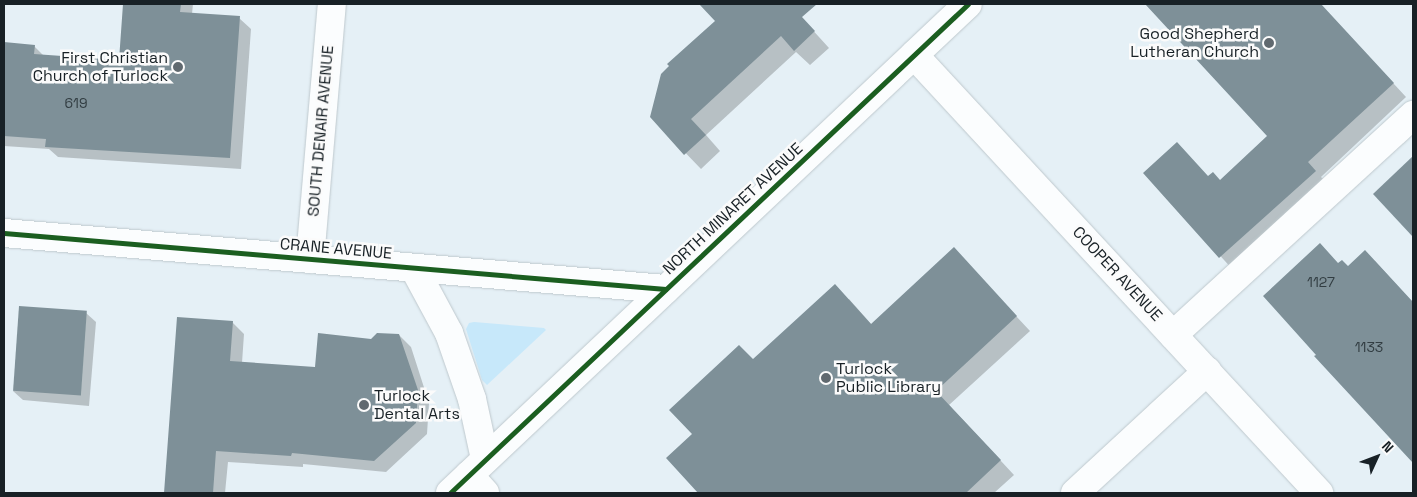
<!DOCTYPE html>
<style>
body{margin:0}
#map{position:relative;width:1417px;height:497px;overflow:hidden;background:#e5f0f6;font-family:"Space Grotesk",sans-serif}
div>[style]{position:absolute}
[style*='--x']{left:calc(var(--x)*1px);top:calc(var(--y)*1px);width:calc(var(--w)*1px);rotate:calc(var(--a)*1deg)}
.green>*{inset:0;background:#c7e8fa}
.shadow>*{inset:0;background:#0003}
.building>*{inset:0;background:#7e9098;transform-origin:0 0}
.roads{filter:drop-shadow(0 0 1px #bec8cd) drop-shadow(0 0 1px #bec8cd)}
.minor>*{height:28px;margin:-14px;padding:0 14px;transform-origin:14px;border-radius:14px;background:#fbfdfe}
.cycleway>*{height:5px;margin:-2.5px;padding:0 2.5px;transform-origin:2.5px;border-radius:2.5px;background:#1b5e20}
.dots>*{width:14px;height:14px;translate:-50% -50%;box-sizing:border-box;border:2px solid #fbfbfb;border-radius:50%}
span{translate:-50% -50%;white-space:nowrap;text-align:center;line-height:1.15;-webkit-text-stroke:5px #fbfbfb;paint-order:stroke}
.number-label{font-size:14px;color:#323d42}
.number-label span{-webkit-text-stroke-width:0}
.poi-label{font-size:16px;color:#182126}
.right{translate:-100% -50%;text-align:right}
.left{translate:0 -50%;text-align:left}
.street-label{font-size:16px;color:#182126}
.frame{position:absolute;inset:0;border:5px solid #182126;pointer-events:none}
.north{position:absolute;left:1352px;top:432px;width:50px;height:50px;-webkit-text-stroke:4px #fbfbfb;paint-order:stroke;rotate:47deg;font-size:14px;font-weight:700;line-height:20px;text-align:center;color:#182126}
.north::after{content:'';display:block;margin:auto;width:18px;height:22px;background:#182126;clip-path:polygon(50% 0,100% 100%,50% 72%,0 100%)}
</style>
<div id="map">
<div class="green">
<i style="clip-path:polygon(474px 322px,544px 328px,546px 330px,487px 385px,482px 380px,466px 329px,469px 323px)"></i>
</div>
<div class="shadow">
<i style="clip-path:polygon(124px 4px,193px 4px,192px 14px,239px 18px,251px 29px,241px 169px,58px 157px,49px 149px,4px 146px,4px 43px,34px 46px,44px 56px,120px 62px)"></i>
<i style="clip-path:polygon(720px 4px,789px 4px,829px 48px,810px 65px,796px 52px,706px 135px,720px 151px,701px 169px,651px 117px,717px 21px,710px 13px)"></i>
<i style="clip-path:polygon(1146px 4px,1320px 4px,1406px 97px,1321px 177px,1329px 185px,1234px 271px,1145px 173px,1209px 177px,1221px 182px,1269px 136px)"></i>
<i style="clip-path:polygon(1375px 261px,1413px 303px,1413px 462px,1316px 356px,1338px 265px,1348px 268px)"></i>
<i style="clip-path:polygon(967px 263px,1030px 331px,949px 405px,1014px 475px,994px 493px,700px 493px,667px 458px,693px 434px,753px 360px,849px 299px,872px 325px)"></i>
<i style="clip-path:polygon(86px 313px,96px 322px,89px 406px,23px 400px,13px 391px)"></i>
<i style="clip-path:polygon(178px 318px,232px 322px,244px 334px,242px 363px,316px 369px,372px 340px,399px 335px,411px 347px,429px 403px,427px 434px,386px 472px,303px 464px,303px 467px,228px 462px,225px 493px,165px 493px)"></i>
</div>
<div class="building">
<i style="clip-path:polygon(123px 4px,181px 4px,180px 12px,240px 16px,230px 158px,45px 147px,46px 139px,4px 136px,4px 42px,35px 45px,34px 54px,119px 60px)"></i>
<i style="clip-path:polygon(699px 4px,817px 4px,802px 17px,815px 31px,794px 51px,781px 36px,691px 119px,706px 135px,684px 155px,650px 117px,661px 74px,669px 66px,667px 64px,715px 21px)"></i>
<i style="clip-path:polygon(1145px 4px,1321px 4px,1394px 83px,1308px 162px,1316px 171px,1219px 258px,1143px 173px,1177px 142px,1208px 176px,1213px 172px,1220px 180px,1267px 136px)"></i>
<i style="clip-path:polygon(1413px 156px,1413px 237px,1373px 194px)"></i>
<i style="clip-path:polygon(1320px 243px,1338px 263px,1342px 260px,1348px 266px,1365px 250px,1413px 302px,1413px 463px,1314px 356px,1316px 355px,1263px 296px)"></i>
<i style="clip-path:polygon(954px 247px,1017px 316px,936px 391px,1001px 460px,966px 493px,698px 493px,666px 458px,692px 434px,669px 410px,739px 345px,753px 359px,835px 284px,871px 324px)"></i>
<i style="left:19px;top:306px;width:68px;height:85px;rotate:4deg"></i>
<i style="clip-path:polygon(177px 317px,233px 321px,230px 361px,315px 367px,318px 333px,371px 339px,377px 333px,399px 334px,418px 390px,416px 423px,374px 461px,292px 453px,291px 456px,216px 451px,213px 493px,164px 493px)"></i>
</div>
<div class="roads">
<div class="minor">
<i style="--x:914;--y:55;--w:597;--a:47.24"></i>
<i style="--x:4;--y:233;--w:664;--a:4.84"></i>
<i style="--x:310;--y:259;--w:256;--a:-85.1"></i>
<i style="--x:414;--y:268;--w:74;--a:61.7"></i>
<i style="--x:449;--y:333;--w:70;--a:70.8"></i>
<i style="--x:472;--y:399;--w:61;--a:77.8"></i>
<i style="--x:1173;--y:335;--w:326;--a:-42.5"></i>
<i style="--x:469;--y:475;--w:24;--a:48"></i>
<i style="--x:450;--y:493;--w:712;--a:-43.35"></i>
<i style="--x:1075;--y:493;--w:180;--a:-42.7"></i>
</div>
</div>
<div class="cycleway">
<i style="--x:4;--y:233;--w:664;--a:4.84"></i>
<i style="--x:450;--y:493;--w:712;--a:-43.35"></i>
</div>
<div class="dots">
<i style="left:1269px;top:43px;background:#60696f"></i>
<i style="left:178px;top:67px;background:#60696f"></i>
<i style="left:826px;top:378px;background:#60696f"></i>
<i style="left:364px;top:405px;background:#60696f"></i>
</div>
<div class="number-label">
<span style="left:76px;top:103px">619</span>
<span style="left:1321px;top:282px">1127</span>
<span style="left:1369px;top:347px">1133</span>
</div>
<div class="poi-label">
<span class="right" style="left:1259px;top:43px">Good Shepherd<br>Lutheran Church</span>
<span class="right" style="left:168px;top:67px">First Christian<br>Church of Turlock</span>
<span class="left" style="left:836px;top:378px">Turlock<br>Public Library</span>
<span class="left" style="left:374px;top:405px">Turlock<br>Dental Arts</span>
</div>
<div class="street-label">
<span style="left:321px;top:131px;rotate:-85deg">SOUTH DENAIR AVENUE</span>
<span style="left:733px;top:209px;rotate:-43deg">NORTH MINARET AVENUE</span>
<span style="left:336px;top:249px;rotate:5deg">CRANE AVENUE</span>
<span style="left:1117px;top:274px;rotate:47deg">COOPER AVENUE</span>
</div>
<div class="frame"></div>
<div class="north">N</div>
</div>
